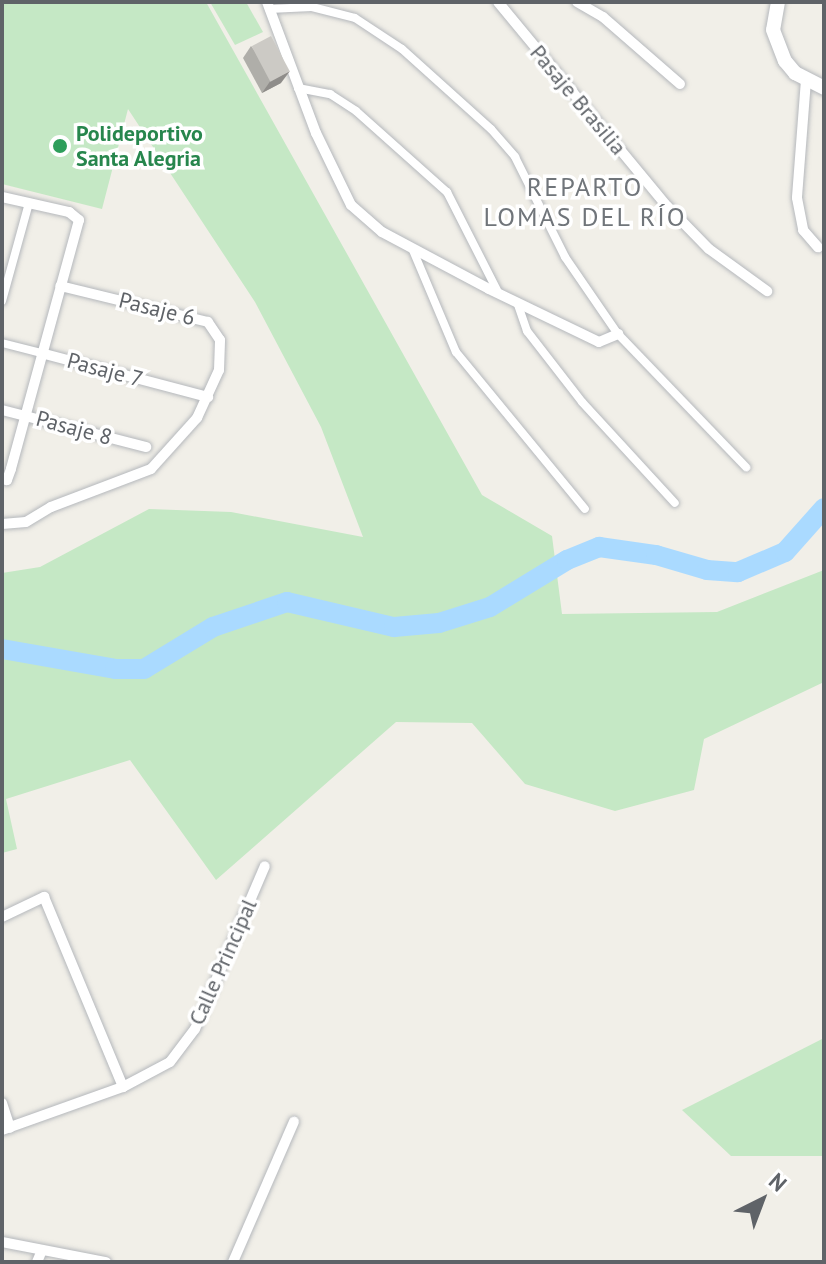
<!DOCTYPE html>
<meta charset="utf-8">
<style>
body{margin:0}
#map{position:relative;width:826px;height:1264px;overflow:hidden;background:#f1efe8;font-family:"PT Sans",sans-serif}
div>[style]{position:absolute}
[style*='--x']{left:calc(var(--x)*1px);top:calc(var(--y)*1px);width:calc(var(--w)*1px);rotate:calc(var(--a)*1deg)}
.green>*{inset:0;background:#c5e8c5}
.river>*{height:20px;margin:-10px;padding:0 10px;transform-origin:10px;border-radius:10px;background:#aadaff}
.roads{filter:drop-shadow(0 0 2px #b5b8bc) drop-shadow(0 0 2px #b5b8bc)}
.pedestrian>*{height:8px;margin:-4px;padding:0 4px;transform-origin:4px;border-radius:4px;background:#fff}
.minor>*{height:10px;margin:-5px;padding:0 5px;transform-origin:5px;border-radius:5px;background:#fff}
.secondary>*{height:14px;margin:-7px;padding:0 7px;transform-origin:7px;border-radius:7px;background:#fff}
.wall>*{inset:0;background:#afaea9}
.shaded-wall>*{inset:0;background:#8f8d8a}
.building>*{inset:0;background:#cccac5;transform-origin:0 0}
.dots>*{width:22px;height:22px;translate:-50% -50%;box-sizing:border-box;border:4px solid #fff;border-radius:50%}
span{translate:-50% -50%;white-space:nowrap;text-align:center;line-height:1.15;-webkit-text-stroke:7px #fff;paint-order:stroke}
.street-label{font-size:22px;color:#5f6368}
.leisure-label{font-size:22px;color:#27864d;font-weight:700}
.left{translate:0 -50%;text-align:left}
.quarter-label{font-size:26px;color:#70757a;letter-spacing:2px}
.frame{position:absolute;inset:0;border:4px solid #5f6368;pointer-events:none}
.north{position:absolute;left:722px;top:1160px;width:80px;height:80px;-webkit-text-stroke:6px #fff;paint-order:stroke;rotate:42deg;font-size:22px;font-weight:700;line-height:32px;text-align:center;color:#5f6368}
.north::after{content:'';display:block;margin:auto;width:28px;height:36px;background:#5f6368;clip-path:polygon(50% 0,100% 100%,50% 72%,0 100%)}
</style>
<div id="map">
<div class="green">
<i style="clip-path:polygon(2px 2px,206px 2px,482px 495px,552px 536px,562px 614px,717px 612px,824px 570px,824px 682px,704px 739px,694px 790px,615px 811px,525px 784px,472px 723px,396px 722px,216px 880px,130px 760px,6px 799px,17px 849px,2px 853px,2px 573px,40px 567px,149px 509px,231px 512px,363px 537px,321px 427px,255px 302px,128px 109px,102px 209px,2px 184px)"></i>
<i style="clip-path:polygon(210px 2px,246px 2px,263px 32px,235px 45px)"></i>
<i style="clip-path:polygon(824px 1038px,824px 1156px,731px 1156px,682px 1110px)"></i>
</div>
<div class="river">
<i style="--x:2;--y:649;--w:115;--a:10"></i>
<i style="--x:115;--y:669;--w:29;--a:0"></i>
<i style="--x:144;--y:669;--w:81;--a:-31.3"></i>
<i style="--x:213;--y:627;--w:78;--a:-18.7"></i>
<i style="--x:287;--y:602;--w:110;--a:13.2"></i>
<i style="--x:394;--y:627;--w:45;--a:-5.1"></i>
<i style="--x:439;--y:623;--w:53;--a:-17.4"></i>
<i style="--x:490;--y:607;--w:90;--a:-31.4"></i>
<i style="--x:567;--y:560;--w:35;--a:-22"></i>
<i style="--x:599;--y:547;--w:58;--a:8"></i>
<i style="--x:656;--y:555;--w:53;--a:16.4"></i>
<i style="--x:707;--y:570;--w:31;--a:4"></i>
<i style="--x:738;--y:572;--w:51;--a:-23.1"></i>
<i style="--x:785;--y:552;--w:59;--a:-48.4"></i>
</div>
<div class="roads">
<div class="pedestrian">
<i style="--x:269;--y:9;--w:43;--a:-2.7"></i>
<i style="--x:312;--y:7;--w:44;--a:14.3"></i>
<i style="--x:355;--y:18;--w:56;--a:33.4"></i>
<i style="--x:402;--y:49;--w:120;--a:42"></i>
<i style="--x:491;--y:129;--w:37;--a:49"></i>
<i style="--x:515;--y:157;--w:112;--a:63.4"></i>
<i style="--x:565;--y:257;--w:93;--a:55.5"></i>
<i style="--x:618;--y:334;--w:185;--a:46.1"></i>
<i style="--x:298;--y:88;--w:33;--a:11"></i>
<i style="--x:330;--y:94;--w:31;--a:33"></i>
<i style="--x:356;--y:111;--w:122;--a:41.7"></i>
<i style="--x:447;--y:192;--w:114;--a:63"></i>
<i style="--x:412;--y:248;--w:113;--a:67.1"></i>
<i style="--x:456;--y:352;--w:203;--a:50.6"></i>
<i style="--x:2;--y:301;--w:102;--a:-74.6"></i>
<i style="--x:517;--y:302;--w:31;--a:71"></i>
<i style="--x:527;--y:331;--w:90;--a:52.2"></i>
<i style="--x:582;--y:402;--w:137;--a:47.4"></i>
<i style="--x:2;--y:343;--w:40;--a:14.4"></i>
</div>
<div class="minor">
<i style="--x:267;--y:2;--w:140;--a:69.5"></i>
<i style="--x:316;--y:133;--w:80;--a:64.1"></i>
<i style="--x:351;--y:205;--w:41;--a:41.1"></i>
<i style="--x:382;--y:232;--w:121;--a:28"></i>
<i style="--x:489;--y:289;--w:122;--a:25.7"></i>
<i style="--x:599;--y:342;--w:21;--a:-23"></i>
<i style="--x:498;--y:2;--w:265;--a:50.4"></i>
<i style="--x:667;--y:206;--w:60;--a:45.7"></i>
<i style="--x:709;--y:249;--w:72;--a:35.9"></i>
<i style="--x:577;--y:2;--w:30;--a:30"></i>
<i style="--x:603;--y:17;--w:102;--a:41"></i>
<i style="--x:806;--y:80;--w:118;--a:94.4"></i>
<i style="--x:797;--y:198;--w:33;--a:79"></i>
<i style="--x:803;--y:230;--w:23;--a:49"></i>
<i style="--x:2;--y:197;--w:69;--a:12.6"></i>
<i style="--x:69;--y:212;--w:13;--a:39"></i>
<i style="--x:79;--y:220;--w:258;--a:105.3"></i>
<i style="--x:11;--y:469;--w:12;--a:110"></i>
<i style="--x:7;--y:480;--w:5;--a:-158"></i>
<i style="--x:41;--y:353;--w:173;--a:14.8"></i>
<i style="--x:2;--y:410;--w:149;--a:14.4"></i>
<i style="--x:2;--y:524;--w:24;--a:-5"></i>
<i style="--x:26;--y:522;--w:29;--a:-31"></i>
<i style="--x:51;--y:507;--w:107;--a:-20.8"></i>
<i style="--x:151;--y:469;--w:69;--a:-48"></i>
<i style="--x:197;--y:418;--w:53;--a:-65.4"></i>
<i style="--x:219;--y:370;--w:30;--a:-88"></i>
<i style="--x:220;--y:340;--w:22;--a:-124"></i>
<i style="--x:208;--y:322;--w:152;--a:-166.3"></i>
<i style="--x:2;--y:917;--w:47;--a:-25.5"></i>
<i style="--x:44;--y:897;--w:206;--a:67.4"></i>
<i style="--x:2;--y:1103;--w:26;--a:72"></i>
<i style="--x:2;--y:1130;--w:128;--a:-19.6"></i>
<i style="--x:123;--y:1087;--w:53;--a:-28"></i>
<i style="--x:170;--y:1062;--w:41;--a:-52.9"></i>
<i style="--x:195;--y:1029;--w:177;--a:-66.8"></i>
<i style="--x:2;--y:1242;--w:106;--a:10.9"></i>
<i style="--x:37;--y:1262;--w:13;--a:-67"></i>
<i style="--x:233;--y:1262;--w:153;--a:-66.5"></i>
</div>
<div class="secondary">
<i style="--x:778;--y:2;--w:28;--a:100"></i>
<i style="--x:773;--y:30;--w:33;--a:69"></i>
<i style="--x:785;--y:61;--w:16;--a:50"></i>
<i style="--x:795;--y:73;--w:33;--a:27"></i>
</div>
</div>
<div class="wall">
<i style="clip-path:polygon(251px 46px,281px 83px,262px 93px,243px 58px)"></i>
</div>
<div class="shaded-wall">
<i style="clip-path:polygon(290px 71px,281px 83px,262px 93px,271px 80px)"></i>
</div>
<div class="building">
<i style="left:271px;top:36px;width:40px;height:22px;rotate:62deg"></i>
</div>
<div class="dots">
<i style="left:60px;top:146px;background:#2e9e5b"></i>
</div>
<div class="street-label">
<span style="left:578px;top:100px;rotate:50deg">Pasaje Brasilia</span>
<span style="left:157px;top:309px;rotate:14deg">Pasaje 6</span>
<span style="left:105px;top:370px;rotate:15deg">Pasaje 7</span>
<span style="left:74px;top:428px;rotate:15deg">Pasaje 8</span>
<span style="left:223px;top:962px;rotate:-66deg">Calle Principal</span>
</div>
<div class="leisure-label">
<span class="left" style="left:76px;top:146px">Polideportivo<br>Santa Alegria</span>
</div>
<div class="quarter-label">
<span style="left:585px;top:202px">REPARTO<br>LOMAS DEL RÍO</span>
</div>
<div class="frame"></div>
<div class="north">N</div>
</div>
